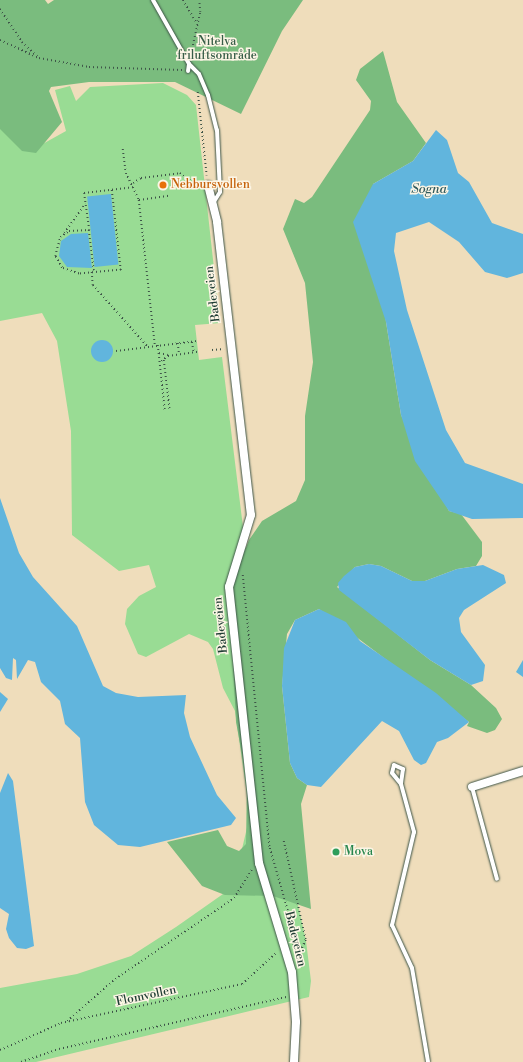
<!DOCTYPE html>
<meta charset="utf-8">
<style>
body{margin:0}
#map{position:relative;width:523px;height:1062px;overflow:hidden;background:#efddbb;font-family:"Libre Bodoni",serif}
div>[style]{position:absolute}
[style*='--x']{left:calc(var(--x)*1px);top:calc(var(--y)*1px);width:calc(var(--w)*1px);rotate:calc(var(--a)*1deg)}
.green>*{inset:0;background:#99dc94}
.forest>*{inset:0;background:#7abc7e}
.water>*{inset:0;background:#61b5dd;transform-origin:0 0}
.round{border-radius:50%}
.path>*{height:1.5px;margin-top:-0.75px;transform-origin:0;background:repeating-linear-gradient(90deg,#3e5548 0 1px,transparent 0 4px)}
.roads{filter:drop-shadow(0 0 1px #3e5548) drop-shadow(0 0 1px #3e5548)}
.lane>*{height:4px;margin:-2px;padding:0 2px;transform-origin:2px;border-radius:2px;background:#fff}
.street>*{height:8px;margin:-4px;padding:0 4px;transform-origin:4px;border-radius:4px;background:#fff}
.dots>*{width:11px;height:11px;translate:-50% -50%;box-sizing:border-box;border:2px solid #fcf5e5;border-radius:50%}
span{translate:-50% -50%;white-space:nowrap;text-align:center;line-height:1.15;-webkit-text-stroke:3px #fcf5e5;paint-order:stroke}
.park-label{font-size:12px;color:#375d47}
.food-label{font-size:12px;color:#c56008}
.left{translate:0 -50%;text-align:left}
.street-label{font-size:12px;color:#1f3d34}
.leisure-label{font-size:12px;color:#27864d}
.water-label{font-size:13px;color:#305b5e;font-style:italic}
</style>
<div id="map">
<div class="green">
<i style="clip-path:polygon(163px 83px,187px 95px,196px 105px,220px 323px,195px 325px,199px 360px,222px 357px,279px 819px,306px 941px,311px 981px,309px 997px,36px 1062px,0 1062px,0 988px,77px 974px,131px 956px,176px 927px,233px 887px,250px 815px,235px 711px,223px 688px,213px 649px,208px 642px,189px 634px,146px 657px,138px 654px,125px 624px,127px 609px,139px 596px,156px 587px,149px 565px,119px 571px,72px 535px,71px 431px,57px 341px,42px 313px,0 321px,0 124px,30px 151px,66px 131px,55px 90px,70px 86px,76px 101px,90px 87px)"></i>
</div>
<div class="forest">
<i style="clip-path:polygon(0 0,45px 0,48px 4px,54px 0,303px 0,282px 31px,241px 114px,175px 82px,89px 82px,51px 87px,49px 91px,62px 122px,36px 153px,22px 151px,0 129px)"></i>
<i style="clip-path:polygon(383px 51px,397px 102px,426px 143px,413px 161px,373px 184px,386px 322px,401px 415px,449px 511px,461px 514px,482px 542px,482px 556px,476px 566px,457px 569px,425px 581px,412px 581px,381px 566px,369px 564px,355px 567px,337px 587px,430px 660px,471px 685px,496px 708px,502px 719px,495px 730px,487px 733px,467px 726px,469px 722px,319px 609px,295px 620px,287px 634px,282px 686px,290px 763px,297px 778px,307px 785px,301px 804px,311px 909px,273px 896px,225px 895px,202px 886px,167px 842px,218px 830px,227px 846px,239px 851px,246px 844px,247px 781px,236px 722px,230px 602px,233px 580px,249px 540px,262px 521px,296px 501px,305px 480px,305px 416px,313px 362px,305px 283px,283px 229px,295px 199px,304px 203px,312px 197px,370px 110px,371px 101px,356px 80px,360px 69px)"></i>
</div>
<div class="water">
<i style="clip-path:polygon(436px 130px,447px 140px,458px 173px,469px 182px,492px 223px,523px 234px,523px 273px,507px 278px,485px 272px,459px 242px,429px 222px,396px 233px,394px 251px,407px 310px,446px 430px,465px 463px,523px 484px,523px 518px,472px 519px,449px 511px,415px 461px,401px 415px,386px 322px,353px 222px,373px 184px,413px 161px)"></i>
<i style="left:111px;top:194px;width:71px;height:24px;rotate:84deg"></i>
<i style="clip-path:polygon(88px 233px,92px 268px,67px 267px,59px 256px,61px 241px,71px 234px)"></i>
<i class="round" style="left:91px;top:340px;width:22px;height:22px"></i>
<i style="clip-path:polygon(0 498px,19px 553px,33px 577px,77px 626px,103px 686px,116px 693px,138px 697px,186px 695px,184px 713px,190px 737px,217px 795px,236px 818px,231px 825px,140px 847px,118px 845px,94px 825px,85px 802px,80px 738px,65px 724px,60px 701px,41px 682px,35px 662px,28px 660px,17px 679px,16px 660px,13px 658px,12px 680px,6px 678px,0 668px)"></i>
<i style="clip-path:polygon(369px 564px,381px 566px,412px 581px,425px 581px,457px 569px,483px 565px,504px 575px,506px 583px,464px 610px,459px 618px,461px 632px,485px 665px,483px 681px,471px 685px,430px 660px,339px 590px,338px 583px,344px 576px,355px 567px)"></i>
<i style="clip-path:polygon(319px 609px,346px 622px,360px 641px,436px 693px,469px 722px,448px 738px,437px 742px,426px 763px,421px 765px,414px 760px,399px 731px,382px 721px,321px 787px,307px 785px,297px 778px,290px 763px,282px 686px,284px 648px,295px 620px)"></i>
<i style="clip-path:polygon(523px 660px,523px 677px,516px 672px)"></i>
<i style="clip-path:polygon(0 692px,8px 699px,0 712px)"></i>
<i style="clip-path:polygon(8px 773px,13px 781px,34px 946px,26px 949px,17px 948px,9px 938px,6px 929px,9px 914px,0 908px,0 793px)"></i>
</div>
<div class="path">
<i style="--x:183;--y:0;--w:27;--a:59"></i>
<i style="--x:0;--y:9;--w:40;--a:56"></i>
<i style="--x:22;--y:42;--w:22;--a:43"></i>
<i style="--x:0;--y:40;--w:43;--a:24.8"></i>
<i style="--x:39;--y:58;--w:51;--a:10.2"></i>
<i style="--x:89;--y:67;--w:93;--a:1.8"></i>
<i style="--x:191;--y:53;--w:42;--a:-77.6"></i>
<i style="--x:200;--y:12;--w:12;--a:-95"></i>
<i style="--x:198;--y:92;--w:84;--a:83.9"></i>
<i style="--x:123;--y:149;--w:24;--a:83"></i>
<i style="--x:126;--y:173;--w:30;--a:64"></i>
<i style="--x:139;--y:200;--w:147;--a:83.7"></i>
<i style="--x:133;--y:183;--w:9;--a:-32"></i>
<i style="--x:141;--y:178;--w:39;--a:-7"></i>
<i style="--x:180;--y:173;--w:24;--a:36"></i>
<i style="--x:112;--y:190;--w:81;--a:83.6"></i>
<i style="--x:121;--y:270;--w:42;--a:174.6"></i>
<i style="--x:79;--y:274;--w:18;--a:-161"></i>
<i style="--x:62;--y:268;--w:14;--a:-120"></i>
<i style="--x:55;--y:256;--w:20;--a:-75"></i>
<i style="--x:60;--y:237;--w:11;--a:-34"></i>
<i style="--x:69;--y:231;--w:20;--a:-3"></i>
<i style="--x:89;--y:230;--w:37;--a:-98"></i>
<i style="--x:84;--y:193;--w:51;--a:-6.7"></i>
<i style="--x:139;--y:200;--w:30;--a:-8"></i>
<i style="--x:89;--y:230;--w:41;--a:83"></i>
<i style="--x:64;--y:233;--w:36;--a:-54"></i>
<i style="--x:92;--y:272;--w:13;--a:86"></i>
<i style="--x:93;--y:285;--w:83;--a:48.4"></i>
<i style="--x:192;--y:342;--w:10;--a:79"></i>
<i style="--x:178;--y:343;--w:10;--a:84"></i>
<i style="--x:158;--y:345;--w:66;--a:83.9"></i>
<i style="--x:212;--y:350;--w:12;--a:-5"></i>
<i style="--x:116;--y:351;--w:82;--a:-7"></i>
<i style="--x:159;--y:353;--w:9;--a:13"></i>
<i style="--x:164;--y:360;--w:51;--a:83.3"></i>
<i style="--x:161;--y:361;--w:9;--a:-36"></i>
<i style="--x:168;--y:356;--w:30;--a:-8"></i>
<i style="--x:243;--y:575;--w:274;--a:84.4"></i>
<i style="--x:270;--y:848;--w:83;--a:74"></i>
<i style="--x:293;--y:928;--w:20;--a:87"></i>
<i style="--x:284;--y:841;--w:101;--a:77.5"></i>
<i style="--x:306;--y:940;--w:21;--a:115"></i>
<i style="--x:67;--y:1021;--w:64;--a:-41.2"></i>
<i style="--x:115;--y:979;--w:144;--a:-34.2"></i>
<i style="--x:234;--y:898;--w:34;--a:-58"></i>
<i style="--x:0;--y:1050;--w:67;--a:-23.9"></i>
<i style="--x:61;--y:1023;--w:185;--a:-12.2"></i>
<i style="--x:242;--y:984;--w:47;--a:-42.4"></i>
<i style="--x:21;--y:1062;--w:40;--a:-18.9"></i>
<i style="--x:59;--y:1049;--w:233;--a:-12.9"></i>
</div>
<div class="roads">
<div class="lane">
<i style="--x:153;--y:0;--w:73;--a:60.6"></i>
<i style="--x:189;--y:64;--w:7;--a:98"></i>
<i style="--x:189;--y:64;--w:14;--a:45"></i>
<i style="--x:199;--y:74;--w:23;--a:67"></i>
<i style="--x:208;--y:95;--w:36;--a:76"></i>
<i style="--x:217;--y:130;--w:62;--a:87.2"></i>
<i style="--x:220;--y:192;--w:13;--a:122"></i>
<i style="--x:401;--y:784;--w:14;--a:-129"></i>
<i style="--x:392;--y:773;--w:8;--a:-76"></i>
<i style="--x:394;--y:765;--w:10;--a:24"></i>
<i style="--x:403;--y:769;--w:15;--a:98"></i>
<i style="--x:401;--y:784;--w:50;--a:74.8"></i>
<i style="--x:414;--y:832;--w:96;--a:103.3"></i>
<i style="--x:392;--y:925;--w:47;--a:65.1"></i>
<i style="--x:412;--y:968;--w:95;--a:80.3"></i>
<i style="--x:472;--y:787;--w:95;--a:74.8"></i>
</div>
<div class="street">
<i style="--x:208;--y:185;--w:38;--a:76"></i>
<i style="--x:217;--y:222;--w:295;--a:83.4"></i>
<i style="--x:251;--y:515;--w:75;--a:107"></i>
<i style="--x:229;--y:587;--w:278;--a:83.8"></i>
<i style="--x:259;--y:863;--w:114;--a:73.2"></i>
<i style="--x:292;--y:972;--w:50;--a:85.4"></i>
<i style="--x:296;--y:1022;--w:40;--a:92.9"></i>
<i style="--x:472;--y:787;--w:53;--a:-17.4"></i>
</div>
</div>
<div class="dots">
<i style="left:163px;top:185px;background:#e8710a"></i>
<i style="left:336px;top:852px;background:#2e9e5b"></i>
</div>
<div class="park-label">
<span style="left:217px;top:49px">Nitelva<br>friluftsområde</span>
</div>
<div class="food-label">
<span class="left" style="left:171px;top:185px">Nebbursvollen</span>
</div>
<div class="street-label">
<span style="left:213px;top:294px;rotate:-97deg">Badeveien</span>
<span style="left:221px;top:625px;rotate:-96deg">Badeveien</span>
<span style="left:295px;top:939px;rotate:76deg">Badeveien</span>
<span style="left:146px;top:996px;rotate:-12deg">Flomvollen</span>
</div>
<div class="leisure-label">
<span class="left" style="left:344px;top:852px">Mova</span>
</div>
<div class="water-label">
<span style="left:429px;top:189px">Sogna</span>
</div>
</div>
